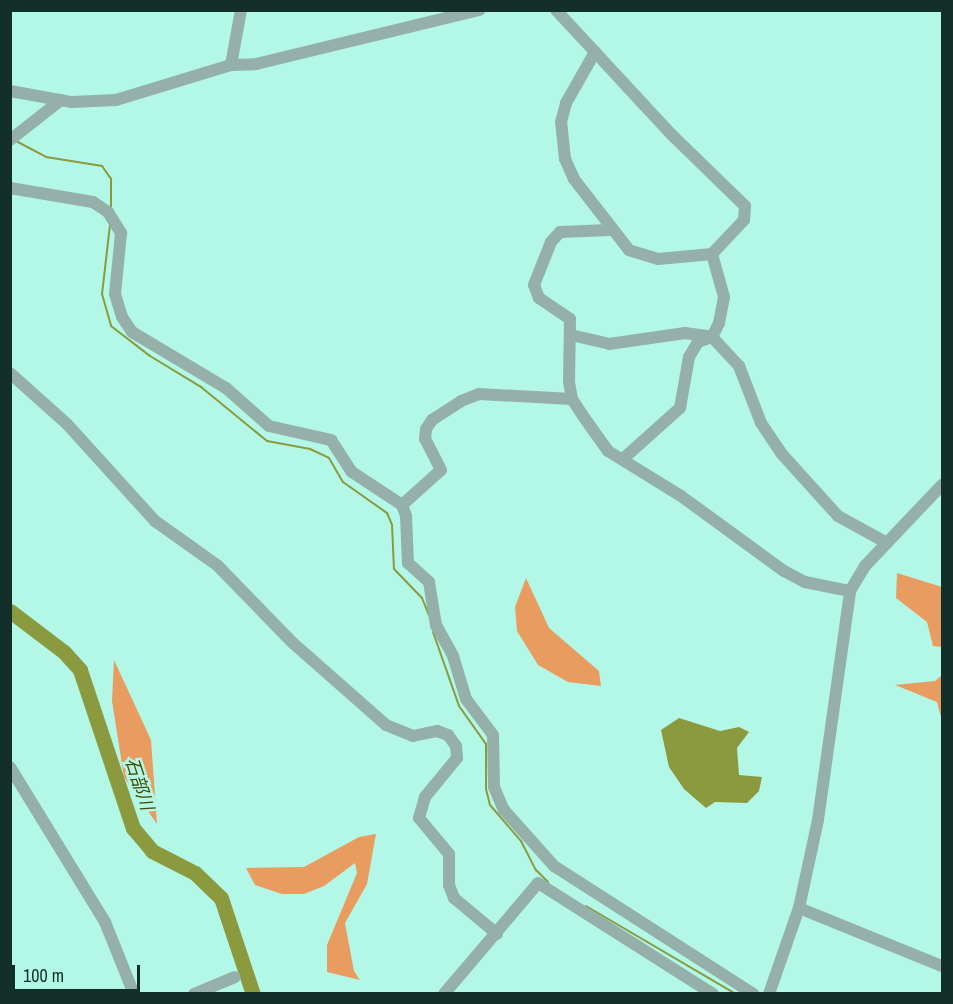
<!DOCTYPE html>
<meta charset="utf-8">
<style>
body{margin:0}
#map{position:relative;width:953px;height:1004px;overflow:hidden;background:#b3f8e7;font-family:"Archivo Narrow","Noto Sans JP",sans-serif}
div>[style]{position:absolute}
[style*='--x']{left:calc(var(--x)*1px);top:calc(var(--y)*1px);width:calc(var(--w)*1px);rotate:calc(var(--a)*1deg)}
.forest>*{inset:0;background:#e89c60}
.water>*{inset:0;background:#8b9a3e}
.stream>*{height:2px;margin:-1px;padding:0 1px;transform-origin:1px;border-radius:1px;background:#8b9a3e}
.river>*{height:15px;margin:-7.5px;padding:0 7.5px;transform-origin:7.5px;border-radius:7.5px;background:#8b9a3e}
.minor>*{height:12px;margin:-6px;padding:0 6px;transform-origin:6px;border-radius:6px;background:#94b0a9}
span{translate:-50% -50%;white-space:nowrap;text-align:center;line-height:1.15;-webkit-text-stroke:5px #b3f8e7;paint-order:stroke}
.water-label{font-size:18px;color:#424b02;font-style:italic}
.frame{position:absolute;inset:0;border:12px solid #122f29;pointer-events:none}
.scale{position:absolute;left:12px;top:965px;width:128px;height:27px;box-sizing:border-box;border:3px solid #122f29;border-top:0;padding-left:8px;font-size:18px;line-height:21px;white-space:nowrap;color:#122f29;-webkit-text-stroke:4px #b3f8e7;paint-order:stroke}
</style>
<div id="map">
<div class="forest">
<i style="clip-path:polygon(897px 573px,942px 587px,942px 647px,933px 646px,927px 622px,896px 598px)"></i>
<i style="clip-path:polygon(526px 578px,549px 628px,599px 671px,601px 686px,568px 682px,538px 665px,517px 631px,515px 607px)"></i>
<i style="clip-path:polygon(114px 660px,151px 740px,157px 824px,124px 777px,112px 701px)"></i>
<i style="clip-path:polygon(942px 675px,942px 721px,937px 702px,895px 685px,935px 681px)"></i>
<i style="clip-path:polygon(376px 834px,367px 884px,345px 923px,354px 971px,360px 980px,327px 972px,327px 945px,357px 873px,355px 863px,324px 886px,304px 894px,282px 894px,255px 885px,246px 868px,304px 867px,359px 837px)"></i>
</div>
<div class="water">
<i style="clip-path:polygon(679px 718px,720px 731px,739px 727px,749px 732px,737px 748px,739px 775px,762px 777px,759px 791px,747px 803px,715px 802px,706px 808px,684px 789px,669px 767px,661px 730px)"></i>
</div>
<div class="stream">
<i style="--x:16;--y:141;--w:34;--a:28"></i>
<i style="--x:46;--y:157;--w:57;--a:9.1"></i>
<i style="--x:102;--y:166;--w:16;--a:55"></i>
<i style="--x:111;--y:179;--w:28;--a:90"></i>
<i style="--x:110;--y:225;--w:69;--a:96.6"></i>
<i style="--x:102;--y:294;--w:33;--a:74"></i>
<i style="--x:111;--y:326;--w:49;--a:37.6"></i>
<i style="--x:150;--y:356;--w:60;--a:31.3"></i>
<i style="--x:201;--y:387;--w:85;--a:39.3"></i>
<i style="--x:267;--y:441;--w:44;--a:10.5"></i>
<i style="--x:310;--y:449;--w:21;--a:25"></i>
<i style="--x:329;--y:458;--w:28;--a:60"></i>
<i style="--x:343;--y:482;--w:54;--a:35.2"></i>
<i style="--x:387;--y:513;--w:13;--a:67"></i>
<i style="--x:392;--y:525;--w:44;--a:87.4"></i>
<i style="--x:394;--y:569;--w:40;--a:46"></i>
<i style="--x:422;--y:598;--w:18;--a:68"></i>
<i style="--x:433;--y:632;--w:78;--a:70.6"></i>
<i style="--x:459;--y:706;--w:47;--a:54.6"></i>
<i style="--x:486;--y:744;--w:45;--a:90"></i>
<i style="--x:486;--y:789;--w:16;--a:76"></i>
<i style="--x:490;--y:805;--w:48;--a:49.3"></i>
<i style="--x:521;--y:841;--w:33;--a:63"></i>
<i style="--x:536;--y:870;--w:17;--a:45"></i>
<i style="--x:586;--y:906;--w:174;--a:30.4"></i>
</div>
<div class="river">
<i style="--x:10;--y:611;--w:68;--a:37.2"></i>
<i style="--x:64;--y:652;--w:24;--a:48"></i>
<i style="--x:80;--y:670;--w:167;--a:71.5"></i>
<i style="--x:133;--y:828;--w:30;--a:50"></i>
<i style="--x:152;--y:851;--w:48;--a:27.1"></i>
<i style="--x:195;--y:873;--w:36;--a:44"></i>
<i style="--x:221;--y:898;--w:101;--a:71.6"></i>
</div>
<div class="minor">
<i style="--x:556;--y:10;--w:57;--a:47.1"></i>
<i style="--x:595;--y:52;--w:72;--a:47.2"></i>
<i style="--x:644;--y:105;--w:41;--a:47"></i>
<i style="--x:672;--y:135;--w:102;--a:44.2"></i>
<i style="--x:745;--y:206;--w:14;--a:94"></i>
<i style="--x:744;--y:220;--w:47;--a:133.3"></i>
<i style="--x:712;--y:254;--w:54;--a:174.7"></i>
<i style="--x:658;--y:259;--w:30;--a:-163"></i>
<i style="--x:629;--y:250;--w:90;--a:-127.8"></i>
<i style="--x:574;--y:179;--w:22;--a:-114"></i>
<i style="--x:565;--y:159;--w:37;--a:-96"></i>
<i style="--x:561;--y:122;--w:20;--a:-75"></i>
<i style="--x:566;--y:103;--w:59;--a:-60.4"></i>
<i style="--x:231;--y:65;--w:56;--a:-79.7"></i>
<i style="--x:10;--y:91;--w:63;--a:10.1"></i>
<i style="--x:72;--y:102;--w:44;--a:-2.6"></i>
<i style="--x:116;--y:100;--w:120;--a:-16.9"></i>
<i style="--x:231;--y:65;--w:25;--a:-2"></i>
<i style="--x:256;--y:64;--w:230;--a:-13.6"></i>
<i style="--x:10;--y:140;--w:65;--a:-38.1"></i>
<i style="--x:10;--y:188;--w:84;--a:9.6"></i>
<i style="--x:93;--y:202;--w:18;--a:34"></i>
<i style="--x:108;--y:212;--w:25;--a:58"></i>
<i style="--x:121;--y:233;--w:61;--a:95.6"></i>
<i style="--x:115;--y:294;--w:24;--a:73"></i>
<i style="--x:122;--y:317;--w:18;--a:56"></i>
<i style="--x:132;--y:332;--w:109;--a:30.8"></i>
<i style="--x:226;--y:388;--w:57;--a:41.5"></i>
<i style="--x:269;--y:426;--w:64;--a:12.7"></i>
<i style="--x:331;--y:440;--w:38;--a:57"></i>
<i style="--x:352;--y:472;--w:60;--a:33.4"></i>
<i style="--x:402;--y:505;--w:12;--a:70"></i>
<i style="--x:406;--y:516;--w:47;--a:87.6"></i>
<i style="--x:408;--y:563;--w:28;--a:42"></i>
<i style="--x:429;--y:582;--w:44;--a:80.8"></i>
<i style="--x:436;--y:625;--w:35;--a:61"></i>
<i style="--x:453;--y:656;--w:45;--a:73.2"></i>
<i style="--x:466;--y:699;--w:45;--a:53.1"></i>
<i style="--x:493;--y:735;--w:52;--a:88.9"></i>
<i style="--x:494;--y:787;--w:25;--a:67"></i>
<i style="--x:504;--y:810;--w:75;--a:48.2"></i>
<i style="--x:554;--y:866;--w:237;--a:32.7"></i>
<i style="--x:610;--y:230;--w:50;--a:177.7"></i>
<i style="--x:560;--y:232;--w:13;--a:132"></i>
<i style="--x:551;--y:242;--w:46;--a:111.6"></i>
<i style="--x:534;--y:285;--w:14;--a:69"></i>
<i style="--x:539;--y:298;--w:37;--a:34"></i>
<i style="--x:570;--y:319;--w:63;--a:90.9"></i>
<i style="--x:569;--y:382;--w:17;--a:80"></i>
<i style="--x:572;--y:399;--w:20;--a:57"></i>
<i style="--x:583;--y:416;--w:43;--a:54.5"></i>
<i style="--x:608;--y:451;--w:86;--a:31.7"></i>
<i style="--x:681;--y:496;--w:127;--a:36.1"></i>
<i style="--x:784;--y:571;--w:24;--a:28"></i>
<i style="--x:805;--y:582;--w:46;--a:11.3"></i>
<i style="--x:571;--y:335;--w:39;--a:13"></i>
<i style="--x:609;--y:344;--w:77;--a:-8.2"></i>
<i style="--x:685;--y:333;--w:27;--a:8"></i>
<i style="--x:712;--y:337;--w:40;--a:47"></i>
<i style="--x:739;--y:366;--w:61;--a:68.9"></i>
<i style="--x:761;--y:423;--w:36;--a:56"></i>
<i style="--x:781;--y:453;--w:85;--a:47.9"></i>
<i style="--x:838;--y:516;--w:56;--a:28.9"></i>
<i style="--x:10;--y:373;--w:76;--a:41.8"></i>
<i style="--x:67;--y:424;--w:131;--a:47.8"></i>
<i style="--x:155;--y:521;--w:77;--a:35.5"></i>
<i style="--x:218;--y:566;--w:107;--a:45.8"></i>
<i style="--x:293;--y:643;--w:124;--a:41.4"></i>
<i style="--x:386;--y:725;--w:29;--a:22"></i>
<i style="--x:413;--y:736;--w:25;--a:-12"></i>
<i style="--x:437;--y:731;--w:12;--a:20"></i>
<i style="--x:448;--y:735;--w:14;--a:54"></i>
<i style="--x:456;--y:746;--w:12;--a:85"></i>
<i style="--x:457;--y:758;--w:50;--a:129.4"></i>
<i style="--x:425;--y:797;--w:22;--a:106"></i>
<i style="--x:419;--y:818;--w:47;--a:50.2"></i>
<i style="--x:449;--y:854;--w:31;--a:90"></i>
<i style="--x:449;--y:885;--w:14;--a:69"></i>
<i style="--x:454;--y:898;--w:56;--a:39.9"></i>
<i style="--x:624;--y:458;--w:75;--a:-41.8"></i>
<i style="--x:680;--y:408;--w:52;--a:-80"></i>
<i style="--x:689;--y:357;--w:17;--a:-59"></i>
<i style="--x:698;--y:342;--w:15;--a:-20"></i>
<i style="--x:712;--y:337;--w:16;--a:-63"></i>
<i style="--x:719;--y:323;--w:26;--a:-79"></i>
<i style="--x:724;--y:297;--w:45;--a:-105.6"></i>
<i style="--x:402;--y:505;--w:52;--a:-41.9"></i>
<i style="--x:441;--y:470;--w:35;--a:-117"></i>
<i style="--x:425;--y:439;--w:10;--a:-84"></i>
<i style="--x:426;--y:429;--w:11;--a:-56"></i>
<i style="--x:432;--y:420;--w:35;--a:-33"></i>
<i style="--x:461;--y:401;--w:19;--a:-21"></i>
<i style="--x:479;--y:394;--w:93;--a:3.1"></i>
<i style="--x:10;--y:767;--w:182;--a:58.5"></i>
<i style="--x:105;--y:922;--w:78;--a:68.1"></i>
<i style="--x:799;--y:908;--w:154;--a:22.1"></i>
<i style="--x:194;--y:994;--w:44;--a:-22.5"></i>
<i style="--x:444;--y:994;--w:145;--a:-49.7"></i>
<i style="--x:538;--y:883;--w:207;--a:32.4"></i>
<i style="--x:769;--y:994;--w:91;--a:-70.8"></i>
<i style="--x:799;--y:908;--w:90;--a:-77.8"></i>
<i style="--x:818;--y:820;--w:231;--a:-82"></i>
<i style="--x:850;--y:591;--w:29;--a:-59"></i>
<i style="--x:865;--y:566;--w:112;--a:-46.5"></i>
</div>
<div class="water-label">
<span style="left:139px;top:784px;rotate:72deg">石部川</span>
</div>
<div class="frame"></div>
<div class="scale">100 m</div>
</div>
